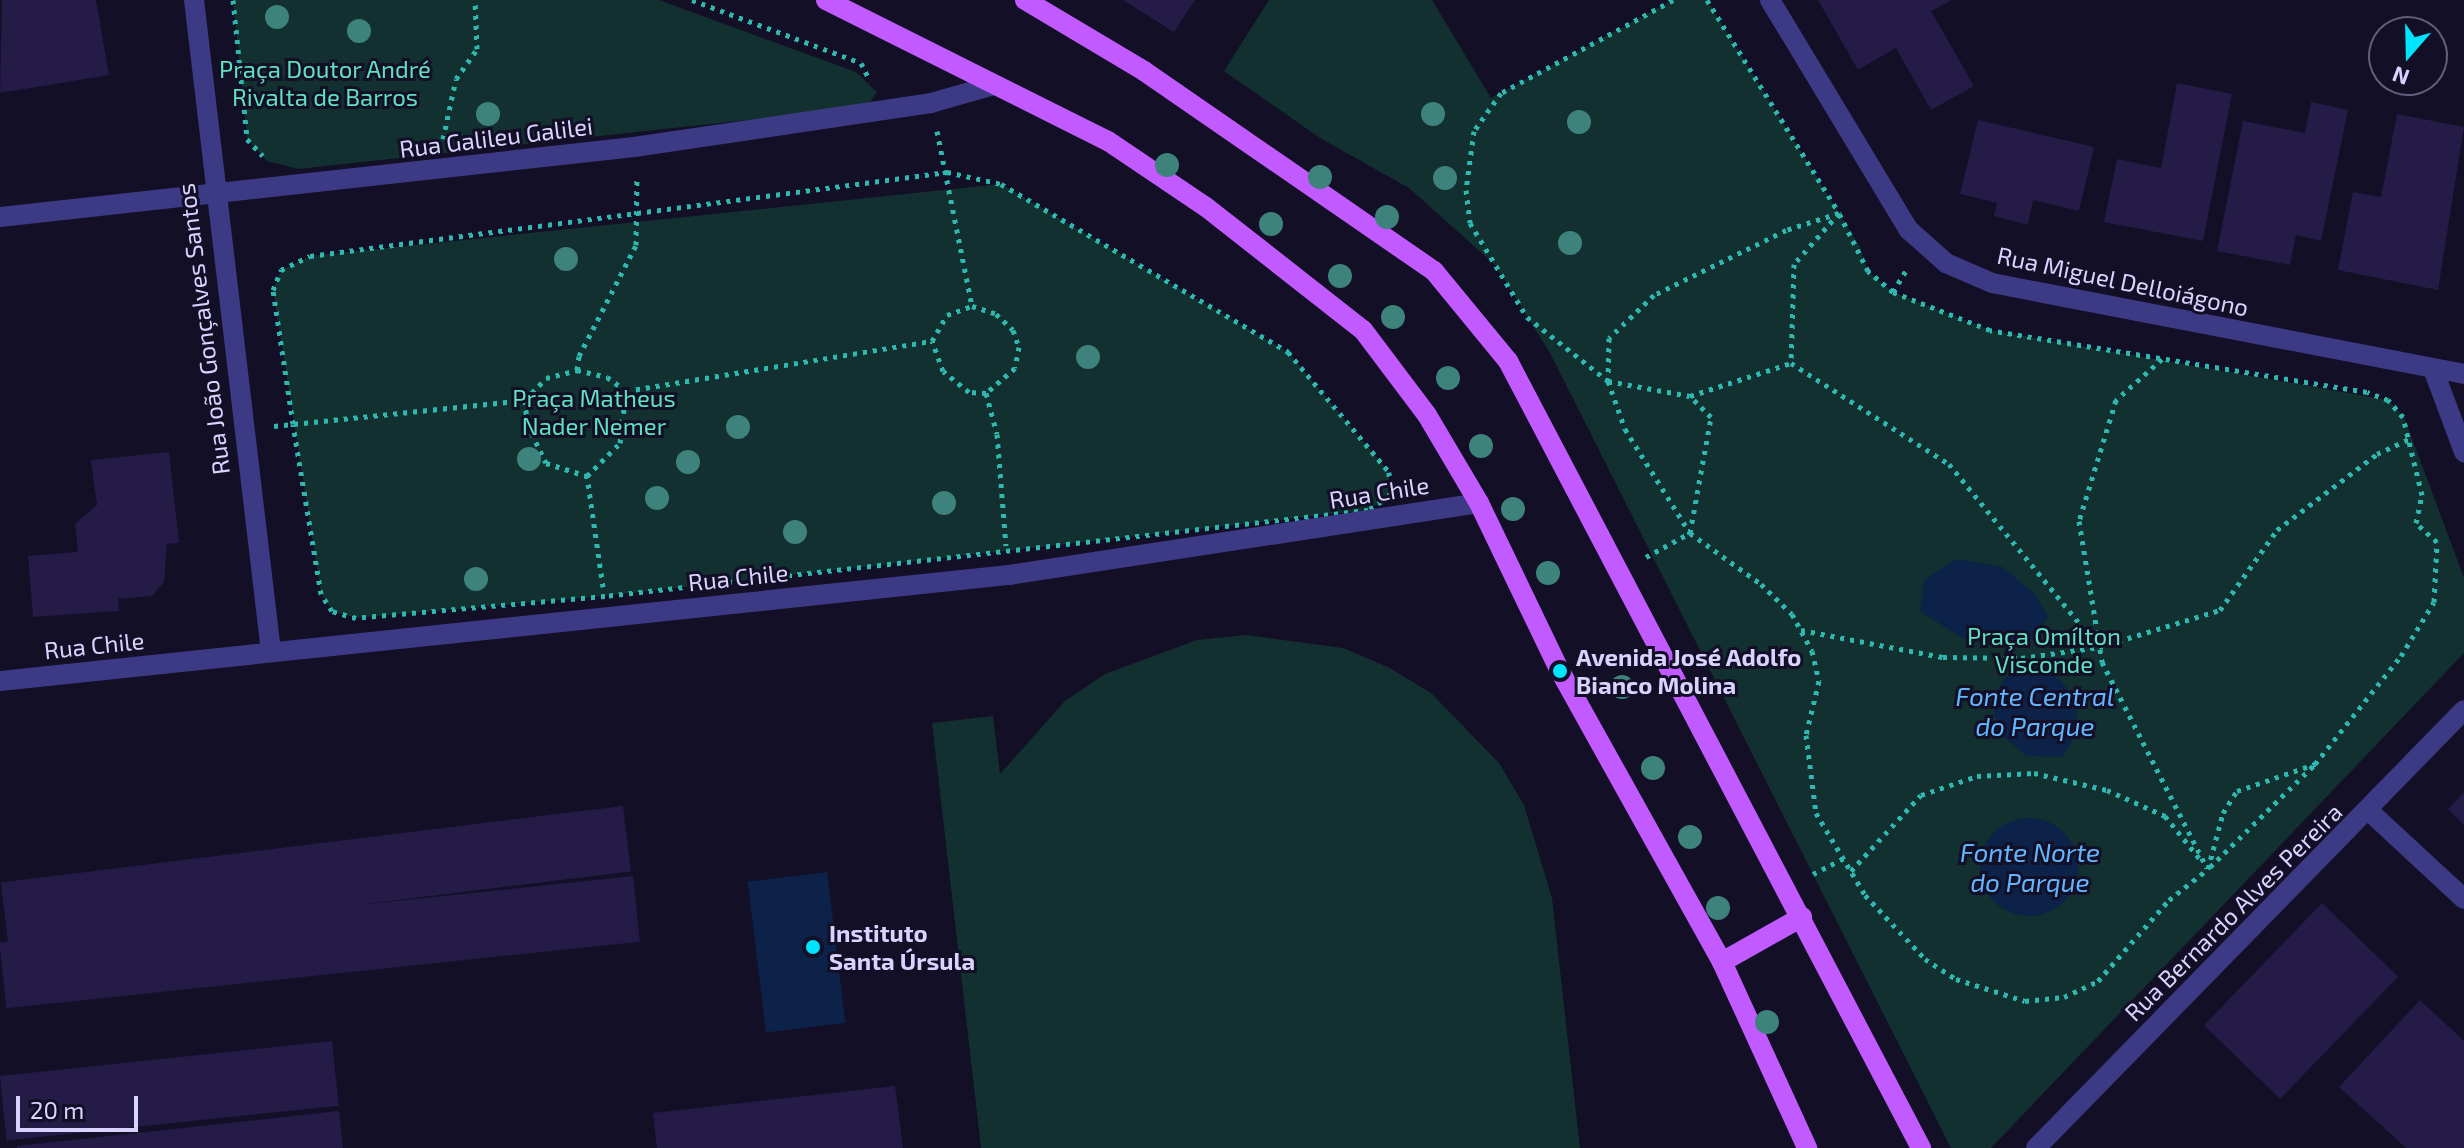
<!DOCTYPE html>
<meta charset="utf-8">
<style>
body{margin:0}
#map{position:relative;width:2464px;height:1148px;overflow:hidden;background:#130f26;font-family:"Exo 2",sans-serif}
div>[style]{position:absolute}
[style*='--x']{left:calc(var(--x)*1px);top:calc(var(--y)*1px);width:calc(var(--w)*1px);rotate:calc(var(--a)*1deg)}
.green>*{inset:0;background:#12302f}
.water>*{inset:0;background:#0c2248;transform-origin:0 0}
.round{border-radius:50%}
.building>*{inset:0;background:#241b47;transform-origin:0 0}
.path>*{height:5px;margin-top:-2.5px;transform-origin:0;background:repeating-linear-gradient(90deg,#2fb8b0 0 4px,transparent 0 10px)}
.minor>*{height:20px;margin:-10px;padding:0 10px;transform-origin:10px;border-radius:10px;background:#3d3a85}
.major>*{height:20px;margin:-10px;padding:0 10px;transform-origin:10px;border-radius:10px;background:#c25bff}
.trees>*{width:24px;height:24px;margin:-12px;border-radius:50%;background:#3d827b}
.dots>*{width:22px;height:22px;translate:-50% -50%;box-sizing:border-box;border:4px solid #130f26;border-radius:50%}
span{translate:-50% -50%;white-space:nowrap;text-align:center;line-height:1.15;-webkit-text-stroke:6px #130f26;paint-order:stroke}
.park-label{font-size:24px;color:#5fe0c0}
.street-label{font-size:24px;color:#d9d4ff}
.poi-label{font-size:24px;color:#d9d4ff;font-weight:700}
.left{translate:0 -50%;text-align:left}
.water-label{font-size:26px;color:#62b6ff;font-style:italic}
.north{position:absolute;left:2368px;top:16px;width:80px;height:80px;box-sizing:border-box;background:#130f26;border:2px solid #625e7d;border-radius:50%;rotate:200deg;font-size:22px;font-weight:700;line-height:32px;text-align:center;color:#d9d4ff}
.north::after{content:'';display:block;margin:auto;width:28px;height:36px;background:#00e5ff;clip-path:polygon(50% 0,100% 100%,50% 72%,0 100%)}
.scale{position:absolute;left:16px;top:1096px;width:122px;height:36px;box-sizing:border-box;border:4px solid #d9d4ff;border-top:0;padding-left:10px;font-size:24px;line-height:28px;white-space:nowrap;color:#d9d4ff;-webkit-text-stroke:6px #130f26;paint-order:stroke}
</style>
<div id="map">
<div class="green">
<i style="clip-path:polygon(233px 0,659px 0,856px 72px,877px 92px,867px 107px,298px 169px,267px 161px,247px 139px)"></i>
<i style="clip-path:polygon(1269px 0,1432px 0,1491px 98px,1673px 0,1707px 0,1860px 247px,1868px 271px,1893px 292px,1990px 330px,2388px 400px,2404px 417px,2464px 578px,2464px 653px,1991px 1148px,1951px 1148px,1550px 353px,1495px 265px,1409px 188px,1320px 138px,1224px 71px)"></i>
<i style="clip-path:polygon(1001px 184px,1288px 352px,1389px 472px,1390px 496px,1368px 510px,605px 596px,356px 618px,332px 611px,321px 594px,273px 290px,281px 270px,310px 256px)"></i>
<i style="clip-path:polygon(1246px 635px,1343px 648px,1388px 667px,1431px 693px,1499px 763px,1524px 805px,1552px 898px,1580px 1148px,981px 1148px,932px 723px,993px 716px,1000px 774px,1065px 701px,1105px 674px,1197px 640px)"></i>
</div>
<div class="water">
<i style="clip-path:polygon(1956px 559px,2003px 567px,2035px 594px,2048px 617px,2033px 639px,2001px 648px,1962px 638px,1920px 611px,1924px 580px)"></i>
<i style="clip-path:polygon(2035px 666px,2059px 678px,2077px 701px,2077px 732px,2063px 757px,2027px 756px,1997px 731px,1992px 696px,2011px 671px)"></i>
<i class="round" style="left:1980px;top:818px;width:98px;height:98px"></i>
<i style="left:827px;top:872px;width:152px;height:80px;rotate:83deg"></i>
</div>
<div class="building">
<i style="clip-path:polygon(2px 0,96px 0,109px 75px,0 93px)"></i>
<i style="clip-path:polygon(1123px 0,1195px 0,1174px 32px)"></i>
<i style="clip-path:polygon(1818px 0,1952px 0,1931px 11px,1974px 86px,1931px 110px,1896px 48px,1858px 70px)"></i>
<i style="clip-path:polygon(2177px 83px,2232px 94px,2203px 241px,2104px 222px,2117px 159px,2161px 168px)"></i>
<i style="clip-path:polygon(2311px 102px,2348px 110px,2321px 241px,2296px 235px,2290px 265px,2217px 251px,2243px 121px,2305px 133px)"></i>
<i style="clip-path:polygon(2397px 114px,2464px 127px,2438px 290px,2338px 270px,2353px 192px,2381px 197px)"></i>
<i style="clip-path:polygon(1978px 120px,2094px 147px,2079px 211px,2033px 200px,2028px 225px,1994px 216px,1997px 203px,1960px 194px)"></i>
<i style="clip-path:polygon(169px 452px,179px 543px,167px 544px,164px 582px,152px 596px,118px 599px,119px 611px,33px 617px,28px 556px,78px 552px,75px 524px,97px 505px,91px 460px)"></i>
<i style="clip-path:polygon(2464px 792px,2464px 825px,2448px 809px)"></i>
<i style="left:623px;top:806px;width:66px;height:627px;rotate:83deg"></i>
<i style="left:633px;top:876px;width:66px;height:637px;rotate:84deg"></i>
<i style="left:2322px;top:903px;width:106px;height:170px;rotate:44deg"></i>
<i style="clip-path:polygon(2420px 1000px,2464px 1041px,2464px 1148px,2406px 1148px,2339px 1087px)"></i>
<i style="left:332px;top:1041px;width:65px;height:334px;rotate:84deg"></i>
<i style="clip-path:polygon(895px 1086px,903px 1148px,657px 1148px,653px 1113px)"></i>
<i style="clip-path:polygon(339px 1111px,343px 1148px,17px 1148px,17px 1146px)"></i>
</div>
<div class="path">
<i style="--x:233;--y:0;--w:140;--a:84.2"></i>
<i style="--x:247;--y:139;--w:23;--a:47"></i>
<i style="--x:692;--y:0;--w:180;--a:20.4"></i>
<i style="--x:861;--y:63;--w:20;--a:63"></i>
<i style="--x:1673;--y:0;--w:196;--a:151.6"></i>
<i style="--x:1501;--y:93;--w:47;--a:125.4"></i>
<i style="--x:1474;--y:131;--w:60;--a:97.7"></i>
<i style="--x:1466;--y:190;--w:33;--a:83"></i>
<i style="--x:1470;--y:223;--w:110;--a:58.8"></i>
<i style="--x:1527;--y:317;--w:103;--a:38.3"></i>
<i style="--x:1608;--y:381;--w:83;--a:10.4"></i>
<i style="--x:1707;--y:0;--w:251;--a:58.2"></i>
<i style="--x:1839;--y:213;--w:56;--a:162.2"></i>
<i style="--x:1786;--y:230;--w:147;--a:153.8"></i>
<i style="--x:1654;--y:295;--w:62;--a:136.3"></i>
<i style="--x:1609;--y:338;--w:43;--a:91.3"></i>
<i style="--x:1608;--y:381;--w:51;--a:70.5"></i>
<i style="--x:1625;--y:429;--w:123;--a:58"></i>
<i style="--x:1690;--y:533;--w:87;--a:35.7"></i>
<i style="--x:1761;--y:584;--w:43;--a:44.1"></i>
<i style="--x:1792;--y:614;--w:42;--a:61.6"></i>
<i style="--x:1812;--y:651;--w:31;--a:77"></i>
<i style="--x:1819;--y:681;--w:56;--a:103.5"></i>
<i style="--x:1806;--y:735;--w:79;--a:82.7"></i>
<i style="--x:1816;--y:813;--w:96;--a:59.1"></i>
<i style="--x:1865;--y:895;--w:88;--a:46.8"></i>
<i style="--x:1925;--y:959;--w:37;--a:33"></i>
<i style="--x:1956;--y:979;--w:72;--a:17.7"></i>
<i style="--x:2025;--y:1001;--w:39;--a:-6"></i>
<i style="--x:2064;--y:997;--w:38;--a:-25"></i>
<i style="--x:2098;--y:981;--w:108;--a:-48.8"></i>
<i style="--x:2169;--y:900;--w:50;--a:-38.5"></i>
<i style="--x:2208;--y:869;--w:58;--a:-75"></i>
<i style="--x:2223;--y:813;--w:26;--a:-58"></i>
<i style="--x:2237;--y:791;--w:83;--a:-19.1"></i>
<i style="--x:2315;--y:764;--w:138;--a:-51.5"></i>
<i style="--x:2401;--y:656;--w:63;--a:-58.6"></i>
<i style="--x:2434;--y:602;--w:60;--a:-87.1"></i>
<i style="--x:2437;--y:542;--w:28;--a:-138"></i>
<i style="--x:2416;--y:523;--w:29;--a:-78"></i>
<i style="--x:2422;--y:495;--w:80;--a:-103.7"></i>
<i style="--x:2403;--y:417;--w:23;--a:-131"></i>
<i style="--x:2388;--y:400;--w:22;--a:-159"></i>
<i style="--x:2367;--y:392;--w:382;--a:-170.7"></i>
<i style="--x:1990;--y:330;--w:104;--a:-158.6"></i>
<i style="--x:1893;--y:292;--w:33;--a:-140"></i>
<i style="--x:1868;--y:271;--w:65;--a:-116.6"></i>
<i style="--x:1839;--y:213;--w:68;--a:131.4"></i>
<i style="--x:1794;--y:264;--w:99;--a:91.7"></i>
<i style="--x:937;--y:131;--w:178;--a:78.7"></i>
<i style="--x:972;--y:306;--w:25;--a:18"></i>
<i style="--x:996;--y:314;--w:23;--a:43"></i>
<i style="--x:1013;--y:330;--w:18;--a:71"></i>
<i style="--x:1019;--y:347;--w:21;--a:101"></i>
<i style="--x:1015;--y:368;--w:38;--a:139"></i>
<i style="--x:986;--y:393;--w:17;--a:-177"></i>
<i style="--x:969;--y:392;--w:33;--a:-141"></i>
<i style="--x:943;--y:371;--w:32;--a:-110"></i>
<i style="--x:932;--y:341;--w:30;--a:-60"></i>
<i style="--x:947;--y:315;--w:27;--a:-20"></i>
<i style="--x:443;--y:139;--w:61;--a:-77.8"></i>
<i style="--x:456;--y:79;--w:37;--a:-55"></i>
<i style="--x:477;--y:49;--w:49;--a:-92.3"></i>
<i style="--x:947;--y:172;--w:55;--a:12.5"></i>
<i style="--x:1001;--y:184;--w:333;--a:30.3"></i>
<i style="--x:1288;--y:352;--w:157;--a:49.9"></i>
<i style="--x:1389;--y:472;--w:24;--a:88"></i>
<i style="--x:1390;--y:496;--w:26;--a:148"></i>
<i style="--x:1368;--y:510;--w:768;--a:173.57"></i>
<i style="--x:605;--y:596;--w:250;--a:175"></i>
<i style="--x:356;--y:618;--w:25;--a:-164"></i>
<i style="--x:332;--y:611;--w:20;--a:-123"></i>
<i style="--x:321;--y:594;--w:172;--a:-99.4"></i>
<i style="--x:293;--y:424;--w:135;--a:-98.5"></i>
<i style="--x:273;--y:290;--w:22;--a:-68"></i>
<i style="--x:281;--y:270;--w:32;--a:-26"></i>
<i style="--x:310;--y:256;--w:643;--a:-7.51"></i>
<i style="--x:1893;--y:292;--w:27;--a:-59"></i>
<i style="--x:2162;--y:359;--w:62;--a:138.3"></i>
<i style="--x:2116;--y:400;--w:127;--a:107"></i>
<i style="--x:2079;--y:521;--w:143;--a:80.7"></i>
<i style="--x:2102;--y:662;--w:231;--a:63"></i>
<i style="--x:577;--y:370;--w:14;--a:-82"></i>
<i style="--x:579;--y:356;--w:125;--a:-62.8"></i>
<i style="--x:636;--y:245;--w:69;--a:-89.2"></i>
<i style="--x:986;--y:393;--w:42;--a:75"></i>
<i style="--x:997;--y:434;--w:112;--a:85.4"></i>
<i style="--x:525;--y:400;--w:24;--a:85"></i>
<i style="--x:527;--y:424;--w:43;--a:64"></i>
<i style="--x:546;--y:463;--w:43;--a:17.6"></i>
<i style="--x:274;--y:426;--w:252;--a:-5.9"></i>
<i style="--x:525;--y:400;--w:30;--a:-46"></i>
<i style="--x:546;--y:378;--w:32;--a:-14"></i>
<i style="--x:577;--y:370;--w:31;--a:13"></i>
<i style="--x:607;--y:377;--w:24;--a:36"></i>
<i style="--x:626;--y:391;--w:310;--a:-9.3"></i>
<i style="--x:1646;--y:557;--w:50;--a:-28.6"></i>
<i style="--x:1690;--y:533;--w:118;--a:-79.7"></i>
<i style="--x:1711;--y:417;--w:30;--a:-135"></i>
<i style="--x:1690;--y:396;--w:106;--a:-18.1"></i>
<i style="--x:1791;--y:363;--w:188;--a:32.6"></i>
<i style="--x:1949;--y:464;--w:237;--a:50.7"></i>
<i style="--x:603;--y:587;--w:112;--a:-98.2"></i>
<i style="--x:587;--y:476;--w:47;--a:-45"></i>
<i style="--x:620;--y:443;--w:52;--a:-83.4"></i>
<i style="--x:1801;--y:630;--w:145;--a:10.8"></i>
<i style="--x:1943;--y:657;--w:78;--a:0.7"></i>
<i style="--x:2021;--y:658;--w:79;--a:-8"></i>
<i style="--x:2099;--y:647;--w:127;--a:-17"></i>
<i style="--x:2220;--y:610;--w:98;--a:-54.5"></i>
<i style="--x:2277;--y:530;--w:126;--a:-37.2"></i>
<i style="--x:2377;--y:454;--w:35;--a:-25"></i>
<i style="--x:2210;--y:867;--w:146;--a:-44.4"></i>
<i style="--x:1851;--y:871;--w:103;--a:-47.4"></i>
<i style="--x:1921;--y:795;--w:59;--a:-18.7"></i>
<i style="--x:1977;--y:776;--w:57;--a:-3"></i>
<i style="--x:2034;--y:773;--w:75;--a:13.1"></i>
<i style="--x:2107;--y:790;--w:64;--a:24.1"></i>
<i style="--x:2165;--y:816;--w:55;--a:50.9"></i>
<i style="--x:1813;--y:874;--w:35;--a:-27"></i>
</div>
<div class="minor">
<i style="--x:194;--y:0;--w:657;--a:83.26"></i>
<i style="--x:1770;--y:0;--w:269;--a:58.9"></i>
<i style="--x:1909;--y:230;--w:50;--a:41.7"></i>
<i style="--x:1946;--y:263;--w:50;--a:23.5"></i>
<i style="--x:1992;--y:283;--w:481;--a:10.9"></i>
<i style="--x:0;--y:217;--w:638;--a:-6.3"></i>
<i style="--x:634;--y:147;--w:300;--a:-8.4"></i>
<i style="--x:931;--y:103;--w:66;--a:-15.9"></i>
<i style="--x:2433;--y:369;--w:89;--a:69.5"></i>
<i style="--x:0;--y:681;--w:1015;--a:-6"></i>
<i style="--x:1009;--y:575;--w:475;--a:-8.7"></i>
<i style="--x:2369;--y:811;--w:129;--a:42.8"></i>
<i style="--x:2036;--y:1148;--w:612;--a:-45.66"></i>
</div>
<div class="major">
<i style="--x:826;--y:0;--w:315;--a:26.6"></i>
<i style="--x:1108;--y:141;--w:118;--a:34"></i>
<i style="--x:1206;--y:207;--w:199;--a:38.1"></i>
<i style="--x:1363;--y:330;--w:106;--a:53"></i>
<i style="--x:1427;--y:415;--w:102;--a:59.4"></i>
<i style="--x:1479;--y:503;--w:187;--a:64.3"></i>
<i style="--x:1560;--y:671;--w:333;--a:60.9"></i>
<i style="--x:1722;--y:962;--w:205;--a:65.4"></i>
<i style="--x:1025;--y:0;--w:139;--a:30.8"></i>
<i style="--x:1144;--y:71;--w:352;--a:34.6"></i>
<i style="--x:1434;--y:271;--w:117;--a:50.6"></i>
<i style="--x:1508;--y:361;--w:889;--a:62.31"></i>
<i style="--x:1722;--y:962;--w:92;--a:-29.4"></i>
</div>
<div class="trees">
<i style="left:277px;top:17px"></i>
<i style="left:359px;top:31px"></i>
<i style="left:488px;top:114px"></i>
<i style="left:1433px;top:114px"></i>
<i style="left:1579px;top:122px"></i>
<i style="left:1167px;top:165px"></i>
<i style="left:1320px;top:177px"></i>
<i style="left:1445px;top:178px"></i>
<i style="left:1387px;top:217px"></i>
<i style="left:1271px;top:224px"></i>
<i style="left:1570px;top:243px"></i>
<i style="left:566px;top:259px"></i>
<i style="left:1340px;top:276px"></i>
<i style="left:1393px;top:317px"></i>
<i style="left:1088px;top:357px"></i>
<i style="left:1448px;top:378px"></i>
<i style="left:738px;top:427px"></i>
<i style="left:1481px;top:446px"></i>
<i style="left:529px;top:459px"></i>
<i style="left:688px;top:462px"></i>
<i style="left:657px;top:498px"></i>
<i style="left:944px;top:503px"></i>
<i style="left:1513px;top:509px"></i>
<i style="left:795px;top:532px"></i>
<i style="left:1548px;top:573px"></i>
<i style="left:476px;top:579px"></i>
<i style="left:1622px;top:687px"></i>
<i style="left:1653px;top:768px"></i>
<i style="left:1690px;top:837px"></i>
<i style="left:1718px;top:908px"></i>
<i style="left:1767px;top:1022px"></i>
</div>
<div class="dots">
<i style="left:1560px;top:671px;background:#00e5ff"></i>
<i style="left:813px;top:947px;background:#00e5ff"></i>
</div>
<div class="park-label">
<span style="left:325px;top:83px">Praça Doutor André<br>Rivalta de Barros</span>
<span style="left:594px;top:412px">Praça Matheus<br>Nader Nemer</span>
<span style="left:2044px;top:650px">Praça Omílton<br>Visconde</span>
</div>
<div class="street-label">
<span style="left:496px;top:137px;rotate:-7deg">Rua Galileu Galilei</span>
<span style="left:2123px;top:281px;rotate:12deg">Rua Miguel Delloiágono</span>
<span style="left:203px;top:329px;rotate:-97deg">Rua João Gonçalves Santos</span>
<span style="left:1379px;top:492px;rotate:-9deg">Rua Chile</span>
<span style="left:738px;top:577px;rotate:-6deg">Rua Chile</span>
<span style="left:94px;top:645px;rotate:-6deg">Rua Chile</span>
<span style="left:2233px;top:912px;rotate:-45deg">Rua Bernardo Alves Pereira</span>
</div>
<div class="poi-label">
<span class="left" style="left:1576px;top:671px">Avenida José Adolfo<br>Bianco Molina</span>
<span class="left" style="left:829px;top:947px">Instituto<br>Santa Úrsula</span>
</div>
<div class="water-label">
<span style="left:2035px;top:711px">Fonte Central<br>do Parque</span>
<span style="left:2030px;top:867px">Fonte Norte<br>do Parque</span>
</div>
<div class="north">N</div>
<div class="scale">20 m</div>
</div>
